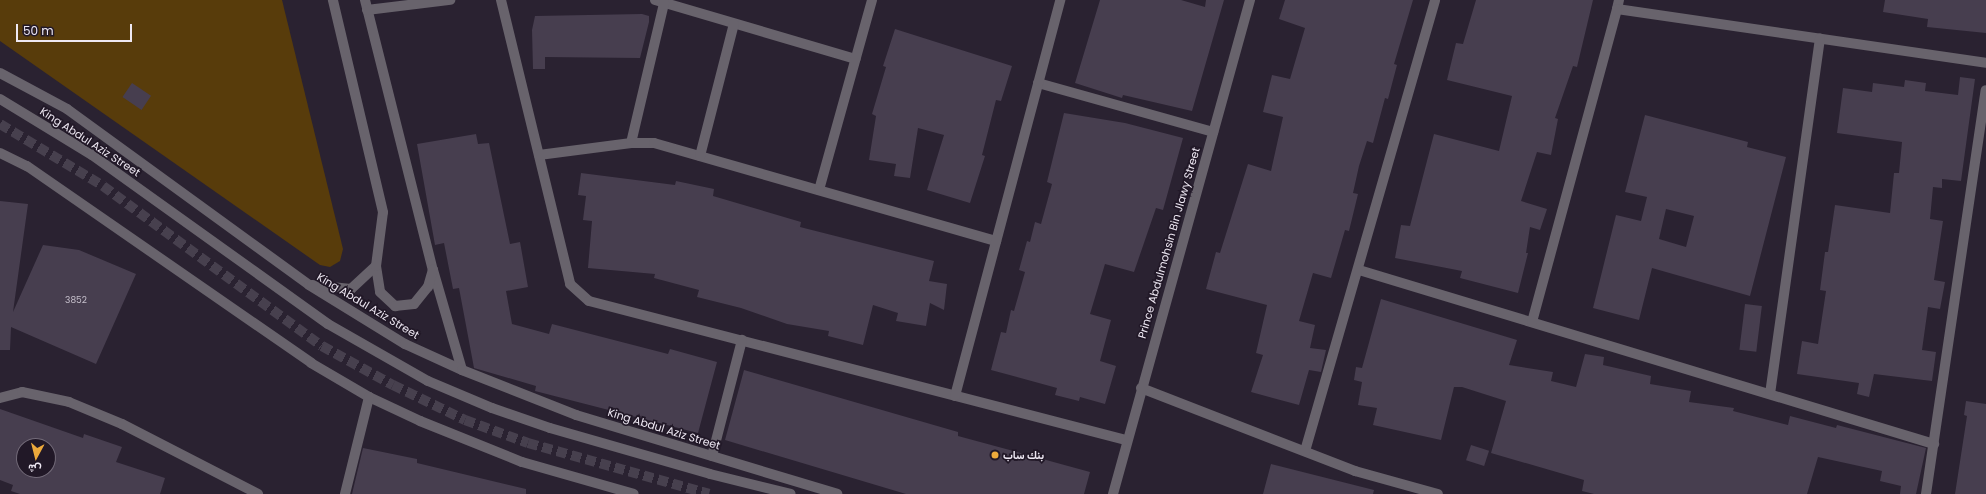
<!DOCTYPE html>
<meta charset="utf-8">
<style>
body{margin:0}
#map{position:relative;width:1986px;height:494px;overflow:hidden;background:#2a2231;font-family:Poppins,Vazirmatn,sans-serif}
div>[style]{position:absolute}
[style*='--x']{left:calc(var(--x)*1px);top:calc(var(--y)*1px);width:calc(var(--w)*1px);rotate:calc(var(--a)*1deg)}
.green>*{inset:0;background:#583c0b}
.building>*{inset:0;background:#473e4f;transform-origin:0 0}
.minor-tunnel>*{height:10px;margin-top:-5px;transform-origin:0;background:repeating-linear-gradient(90deg,#47404e 0 10px,transparent 0 15px)}
.minor>*{height:10px;margin:-5px;padding:0 5px;transform-origin:5px;border-radius:5px;background:#68636c}
.dots>*{width:11px;height:11px;translate:-50% -50%;box-sizing:border-box;border:2px solid #211827;border-radius:50%}
span{translate:-50% -50%;white-space:nowrap;text-align:center;line-height:1.15;-webkit-text-stroke:3.5px #211827;paint-order:stroke}
.number-label{font-size:9px;color:#c4beca}
.number-label span{-webkit-text-stroke-width:0}
.street-label{font-size:11px;color:#eee8f3}
.poi-label{font-size:11px;color:#eee8f3;font-weight:700}
.left{translate:0 -50%;text-align:left}
.north{position:absolute;left:16px;top:438px;width:40px;height:40px;box-sizing:border-box;background:#211827;border:1px solid #736b79;border-radius:50%;rotate:187deg;font-size:11px;font-weight:700;line-height:16px;text-align:center;color:#eee8f3}
.north::after{content:'';display:block;margin:auto;width:14px;height:18px;background:#eca93b;clip-path:polygon(50% 0,100% 100%,50% 72%,0 100%)}
.scale{position:absolute;left:16px;top:24px;width:116px;height:18px;box-sizing:border-box;border:2px solid #eee8f3;border-top:0;padding-left:5px;font-size:12px;line-height:14px;white-space:nowrap;color:#eee8f3;-webkit-text-stroke:3px #211827;paint-order:stroke}
</style>
<div id="map">
<div class="green">
<i style="clip-path:polygon(0 0,282px 0,343px 249px,340px 261px,330px 267px,320px 265px,0 41px)"></i>
</div>
<div class="building">
<i style="clip-path:polygon(1100px 0,1181px 0,1205px 7px,1206px 0,1224px 0,1192px 111px,1123px 95px,1122px 98px,1075px 83px)"></i>
<i style="clip-path:polygon(1285px 0,1413px 0,1394px 64px,1397px 65px,1388px 99px,1385px 98px,1373px 143px,1367px 141px,1359px 166px,1353px 193px,1358px 194px,1349px 231px,1345px 230px,1331px 278px,1313px 273px,1299px 321px,1315px 325px,1310px 348px,1326px 350px,1321px 372px,1309px 370px,1299px 405px,1251px 392px,1263px 355px,1256px 353px,1267px 305px,1206px 289px,1216px 252px,1220px 253px,1248px 164px,1271px 171px,1283px 117px,1263px 112px,1272px 75px,1290px 79px,1305px 28px,1279px 19px)"></i>
<i style="clip-path:polygon(1476px 0,1593px 0,1577px 67px,1573px 66px,1555px 118px,1558px 119px,1551px 155px,1537px 152px,1521px 201px,1547px 209px,1540px 230px,1530px 227px,1526px 253px,1528px 253px,1518px 293px,1460px 278px,1462px 271px,1395px 258px,1401px 225px,1410px 226px,1434px 134px,1499px 151px,1512px 96px,1447px 80px,1456px 43px,1463px 44px)"></i>
<i style="clip-path:polygon(1885px 0,1986px 0,1986px 33px,1927px 27px,1928px 19px,1883px 12px)"></i>
<i style="clip-path:polygon(642px 14px,649px 16px,649px 22px,640px 58px,545px 57px,545px 69px,533px 69px,532px 30px,535px 16px)"></i>
<i style="clip-path:polygon(895px 29px,1012px 66px,1001px 101px,996px 100px,982px 155px,985px 156px,970px 203px,927px 190px,944px 135px,918px 128px,910px 178px,894px 176px,896px 164px,869px 160px,876px 116px,872px 114px,886px 67px,883px 66px)"></i>
<i style="clip-path:polygon(1960px 77px,1975px 79px,1961px 181px,1942px 179px,1942px 188px,1933px 187px,1930px 219px,1943px 221px,1934px 280px,1945px 282px,1940px 309px,1928px 307px,1922px 350px,1936px 352px,1932px 381px,1874px 374px,1869px 397px,1857px 394px,1859px 383px,1797px 374px,1802px 341px,1818px 344px,1826px 291px,1820px 290px,1825px 252px,1828px 252px,1835px 205px,1890px 213px,1894px 173px,1899px 173px,1902px 142px,1837px 133px,1843px 88px,1872px 92px,1873px 83px,1904px 87px,1905px 80px,1926px 83px,1925px 91px,1958px 95px)"></i>
<i style="left:132px;top:83px;width:23px;height:17px;rotate:34deg"></i>
<i style="clip-path:polygon(1064px 113px,1125px 123px,1183px 138px,1163px 210px,1156px 208px,1134px 272px,1105px 264px,1090px 314px,1111px 320px,1100px 361px,1116px 366px,1105px 404px,1080px 397px,1079px 401px,1055px 395px,1057px 388px,991px 370px,1001px 332px,1006px 333px,1011px 310px,1014px 311px,1025px 272px,1019px 270px,1027px 241px,1030px 242px,1035px 222px,1041px 224px,1052px 184px,1047px 182px)"></i>
<i style="clip-path:polygon(evenodd,1645px 115px,1748px 142px,1747px 147px,1786px 157px,1750px 296px,1652px 268px,1639px 320px,1593px 308px,1616px 215px,1641px 221px,1647px 197px,1625px 192px,1645px 115px,1666px 209px,1694px 216px,1686px 247px,1659px 239px,1666px 209px)"></i>
<i style="clip-path:polygon(476px 134px,478px 144px,489px 143px,510px 244px,520px 242px,528px 287px,506px 291px,512px 324px,549px 334px,552px 324px,668px 354px,670px 349px,717px 362px,698px 433px,535px 391px,536px 386px,474px 368px,459px 288px,453px 289px,444px 243px,435px 245px,417px 144px)"></i>
<i style="clip-path:polygon(581px 173px,675px 185px,676px 181px,714px 189px,713px 196px,801px 222px,800px 227px,934px 261px,929px 281px,947px 284px,944px 310px,930px 303px,926px 326px,896px 321px,898px 313px,873px 305px,863px 345px,828px 336px,829px 331px,787px 324px,741px 308px,697px 297px,699px 290px,654px 278px,655px 274px,588px 268px,592px 221px,583px 220px,586px 196px,578px 195px)"></i>
<i style="clip-path:polygon(0 201px,28px 204px,13px 312px,43px 245px,79px 250px,136px 274px,96px 364px,11px 327px,10px 350px,0 350px)"></i>
<i style="clip-path:polygon(1381px 299px,1517px 340px,1509px 365px,1553px 372px,1551px 381px,1576px 387px,1585px 354px,1604px 357px,1603px 365px,1651px 376px,1650px 384px,1691px 391px,1689px 402px,1734px 408px,1733px 411px,1788px 425px,1790px 416px,1836px 428px,1837px 425px,1926px 448px,1916px 494px,1900px 494px,1901px 486px,1880px 481px,1882px 471px,1818px 457px,1807px 494px,1594px 494px,1582px 491px,1584px 480px,1491px 453px,1506px 401px,1462px 387px,1454px 387px,1441px 440px,1373px 425px,1377px 408px,1358px 405px,1362px 382px,1354px 380px,1356px 367px,1362px 368px)"></i>
<i style="left:1745px;top:304px;width:17px;height:46px;rotate:7deg"></i>
<i style="clip-path:polygon(744px 370px,958px 432px,958px 436px,1090px 472px,1084px 494px,906px 494px,725px 440px)"></i>
<i style="clip-path:polygon(1966px 401px,1986px 404px,1986px 494px,1955px 494px,1967px 416px,1964px 415px)"></i>
<i style="clip-path:polygon(evenodd,0 409px,83px 438px,84px 434px,122px 447px,116px 462px,165px 478px,160px 494px,20px 494px,11px 491px,13px 485px,0 480px,0 409px,24px 446px,48px 446px,48px 470px,24px 470px,24px 446px)"></i>
<i style="left:1471px;top:445px;width:19px;height:16px;rotate:18deg"></i>
<i style="clip-path:polygon(363px 448px,417px 459px,417px 463px,526px 489px,526px 494px,352px 494px)"></i>
<i style="clip-path:polygon(1271px 464px,1374px 490px,1373px 494px,1263px 494px)"></i>
</div>
<div class="minor-tunnel">
<i style="--x:0;--y:124;--w:120;--a:31"></i>
<i style="--x:103;--y:186;--w:271;--a:36.2"></i>
<i style="--x:322;--y:346;--w:81;--a:28.8"></i>
<i style="--x:393;--y:385;--w:80;--a:25.9"></i>
<i style="--x:465;--y:420;--w:67;--a:20.1"></i>
<i style="--x:528;--y:443;--w:188;--a:15.7"></i>
</div>
<div class="minor">
<i style="--x:365;--y:0;--w:278;--a:75.9"></i>
<i style="--x:433;--y:270;--w:104;--a:73.8"></i>
<i style="--x:501;--y:0;--w:292;--a:76.3"></i>
<i style="--x:570;--y:284;--w:25;--a:42"></i>
<i style="--x:589;--y:301;--w:555;--a:14.51"></i>
<i style="--x:655;--y:0;--w:209;--a:16.4"></i>
<i style="--x:1619;--y:0;--w:9;--a:103"></i>
<i style="--x:1617;--y:9;--w:373;--a:8.3"></i>
<i style="--x:367;--y:10;--w:84;--a:-6.9"></i>
<i style="--x:0;--y:73;--w:76;--a:28.2"></i>
<i style="--x:67;--y:109;--w:299;--a:36"></i>
<i style="--x:309;--y:285;--w:113;--a:31.6"></i>
<i style="--x:405;--y:344;--w:63;--a:24.5"></i>
<i style="--x:462;--y:370;--w:123;--a:21.5"></i>
<i style="--x:576;--y:415;--w:273;--a:16.8"></i>
<i style="--x:1038;--y:83;--w:182;--a:15.6"></i>
<i style="--x:0;--y:99;--w:108;--a:31.3"></i>
<i style="--x:92;--y:155;--w:290;--a:35.6"></i>
<i style="--x:328;--y:324;--w:115;--a:29.7"></i>
<i style="--x:428;--y:381;--w:69;--a:22.9"></i>
<i style="--x:492;--y:408;--w:61;--a:19"></i>
<i style="--x:550;--y:428;--w:166;--a:16"></i>
<i style="--x:710;--y:474;--w:83;--a:13.9"></i>
<i style="--x:631;--y:143;--w:144;--a:-76.7"></i>
<i style="--x:0;--y:153;--w:30;--a:26"></i>
<i style="--x:27;--y:166;--w:346;--a:34.7"></i>
<i style="--x:311;--y:363;--w:67;--a:30.4"></i>
<i style="--x:369;--y:397;--w:56;--a:25.2"></i>
<i style="--x:420;--y:421;--w:110;--a:21.9"></i>
<i style="--x:522;--y:462;--w:116;--a:15.9"></i>
<i style="--x:539;--y:155;--w:93;--a:-7.4"></i>
<i style="--x:631;--y:143;--w:23;--a:0"></i>
<i style="--x:654;--y:143;--w:356;--a:16"></i>
<i style="--x:700;--y:156;--w:136;--a:-75.6"></i>
<i style="--x:819;--y:190;--w:197;--a:-74.4"></i>
<i style="--x:376;--y:266;--w:26;--a:81"></i>
<i style="--x:380;--y:292;--w:21;--a:43"></i>
<i style="--x:395;--y:306;--w:19;--a:-6"></i>
<i style="--x:414;--y:304;--w:22;--a:-51"></i>
<i style="--x:428;--y:287;--w:18;--a:-74"></i>
<i style="--x:1359;--y:270;--w:601;--a:16.84"></i>
<i style="--x:312;--y:285;--w:39;--a:6"></i>
<i style="--x:351;--y:289;--w:34;--a:-43"></i>
<i style="--x:376;--y:266;--w:54;--a:-82.6"></i>
<i style="--x:383;--y:212;--w:218;--a:-103.3"></i>
<i style="--x:1532;--y:322;--w:324;--a:-74.8"></i>
<i style="--x:1141;--y:388;--w:230;--a:21.2"></i>
<i style="--x:1355;--y:471;--w:86;--a:15.5"></i>
<i style="--x:1770;--y:394;--w:359;--a:-82"></i>
<i style="--x:955;--y:396;--w:410;--a:-75.1"></i>
<i style="--x:0;--y:398;--w:23;--a:-15"></i>
<i style="--x:22;--y:392;--w:48;--a:12"></i>
<i style="--x:69;--y:402;--w:57;--a:22.5"></i>
<i style="--x:122;--y:424;--w:153;--a:27.2"></i>
<i style="--x:1305;--y:451;--w:469;--a:-73.9"></i>
<i style="--x:712;--y:456;--w:120;--a:-75.5"></i>
<i style="--x:345;--y:494;--w:100;--a:-76.1"></i>
<i style="--x:1113;--y:494;--w:513;--a:-74.5"></i>
<i style="--x:1926;--y:494;--w:408;--a:-81.6"></i>
</div>
<div class="dots">
<i style="left:995px;top:455px;background:#eca93b"></i>
</div>
<div class="number-label">
<span style="left:76px;top:300px">3852</span>
</div>
<div class="street-label">
<span style="left:90px;top:142px;rotate:33deg">King Abdul Aziz Street</span>
<span style="left:1169px;top:243px;rotate:-74deg">Prince Abdulmohsin Bin Jlawy Street</span>
<span style="left:368px;top:306px;rotate:31deg">King Abdul Aziz Street</span>
<span style="left:664px;top:429px;rotate:17deg">King Abdul Aziz Street</span>
</div>
<div class="poi-label">
<span class="left" style="left:1003px;top:455px">بنك ساب</span>
</div>
<div class="north">ش</div>
<div class="scale">50 m</div>
</div>
